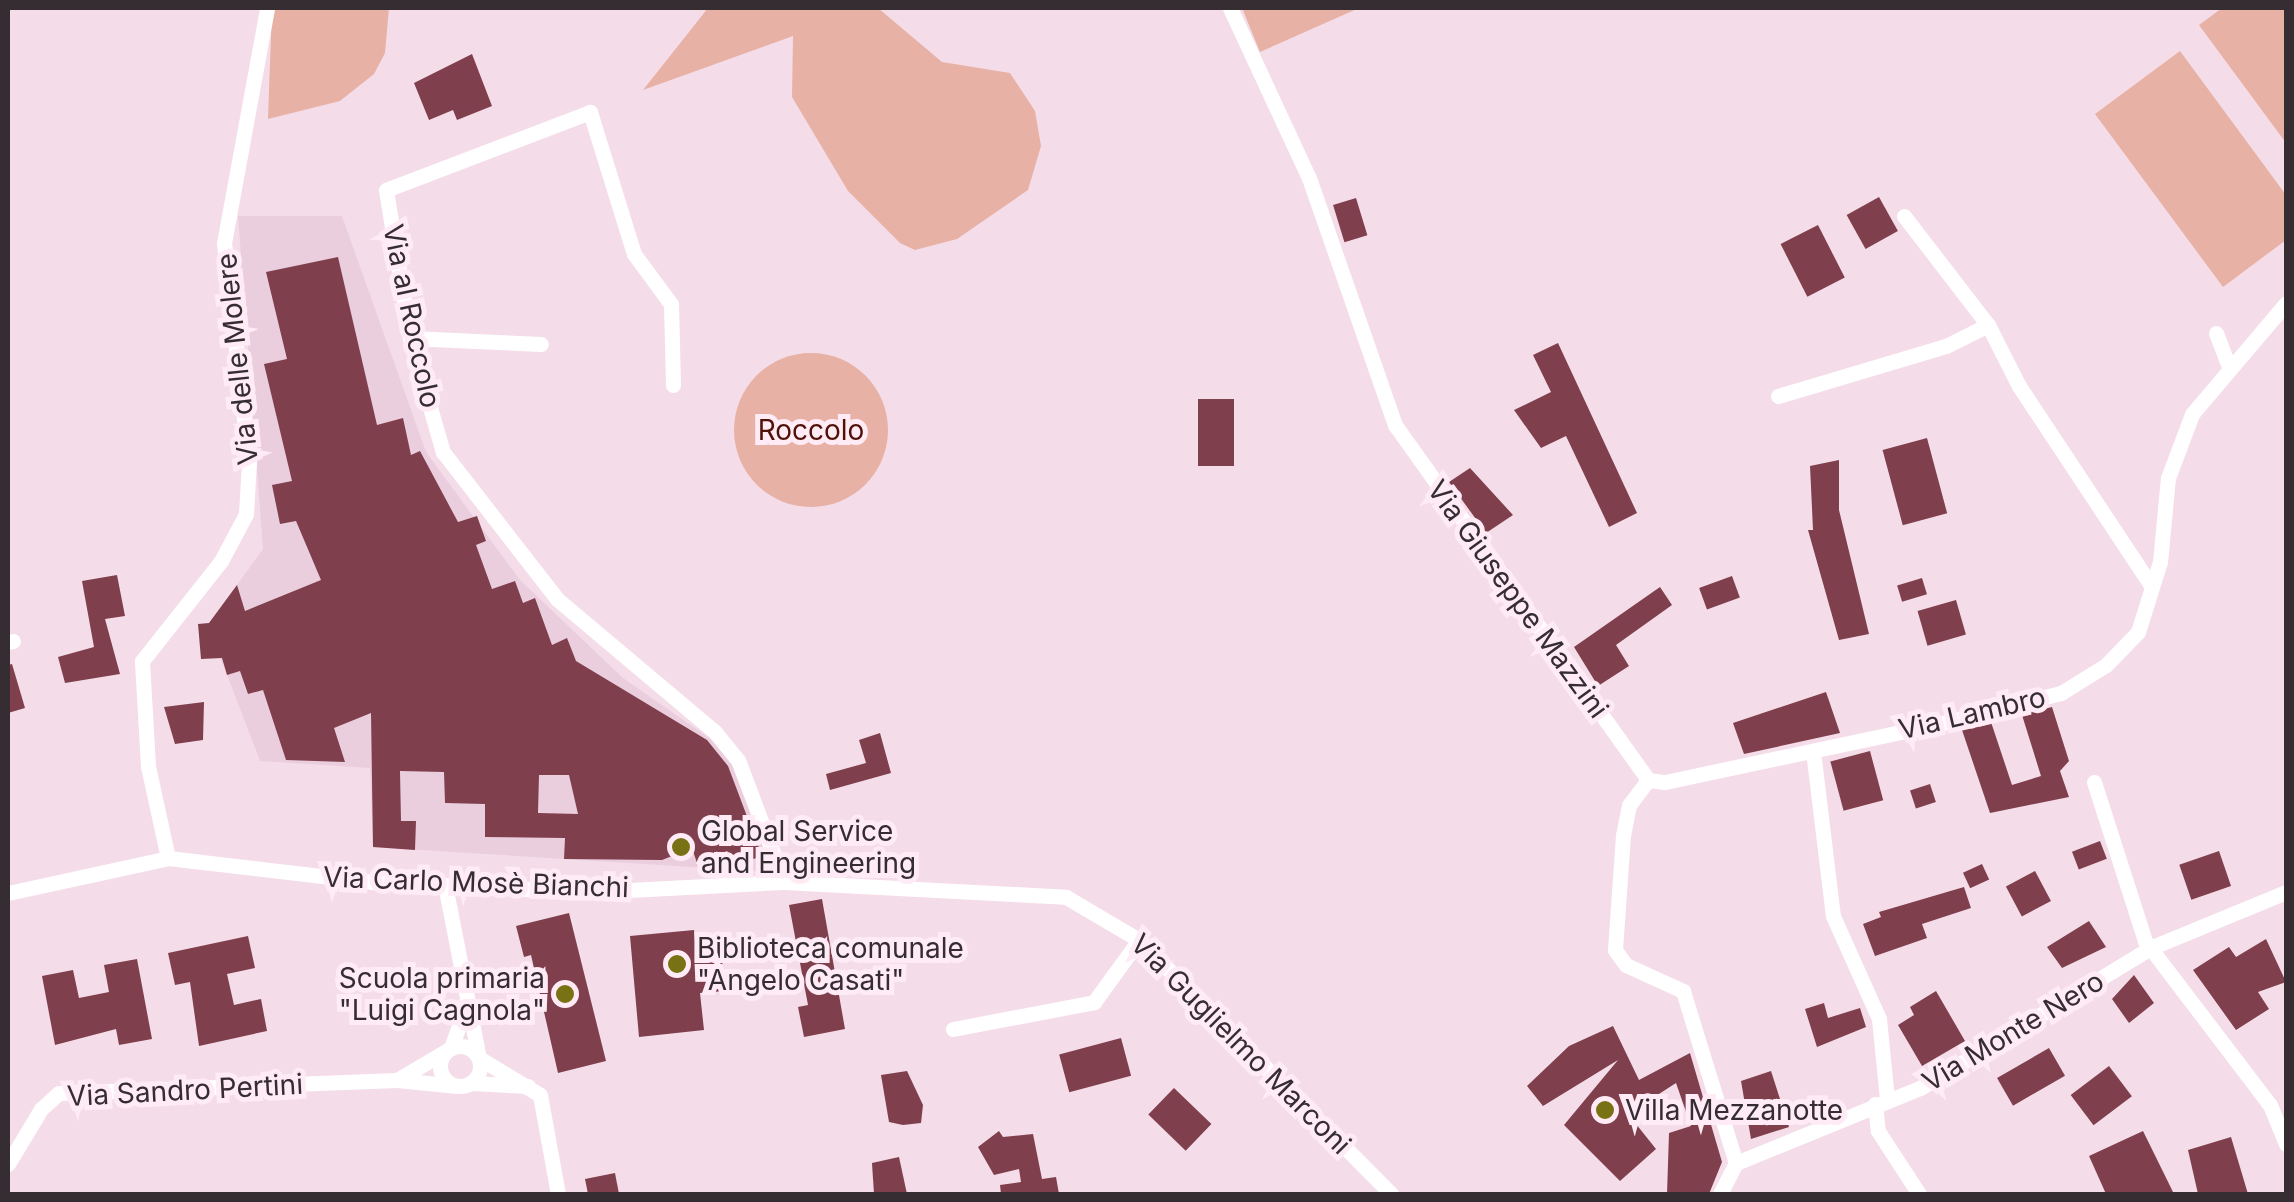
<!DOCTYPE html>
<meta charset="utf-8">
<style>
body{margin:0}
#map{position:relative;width:2294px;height:1202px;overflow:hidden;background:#f4dde9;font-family:Inter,sans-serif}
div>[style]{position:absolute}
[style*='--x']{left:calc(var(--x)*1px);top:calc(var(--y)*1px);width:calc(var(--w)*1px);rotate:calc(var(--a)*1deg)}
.built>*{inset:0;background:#ebcede}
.green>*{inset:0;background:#e7b1a5}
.round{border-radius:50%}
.building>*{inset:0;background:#7f3f4c;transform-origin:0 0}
.street>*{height:15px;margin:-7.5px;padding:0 7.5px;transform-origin:7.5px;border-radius:7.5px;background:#fff}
.street>.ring{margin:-7.5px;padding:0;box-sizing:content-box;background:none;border:15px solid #fff;border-radius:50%}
.dots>*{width:28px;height:28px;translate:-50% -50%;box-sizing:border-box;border:5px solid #feebf5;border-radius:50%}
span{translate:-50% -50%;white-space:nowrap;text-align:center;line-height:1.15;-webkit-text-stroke:10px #feebf5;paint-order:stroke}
.street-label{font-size:28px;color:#362d32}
.park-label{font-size:28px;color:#501207}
.poi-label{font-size:28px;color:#362d32}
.left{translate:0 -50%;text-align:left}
.right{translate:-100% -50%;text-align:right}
.frame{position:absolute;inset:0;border:10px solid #362d32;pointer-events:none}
</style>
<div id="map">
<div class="built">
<i style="clip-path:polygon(238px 216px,342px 216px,426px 452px,520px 580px,623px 678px,728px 751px,772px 872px,373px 847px,370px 768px,260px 761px,208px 625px,263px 549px)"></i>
</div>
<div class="green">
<i style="clip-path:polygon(272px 8px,389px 8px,385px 53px,374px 74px,340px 101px,268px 119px)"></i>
<i style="clip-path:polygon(708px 8px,878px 8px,942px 62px,1010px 73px,1035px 111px,1041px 146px,1028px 190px,957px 239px,915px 250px,900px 243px,848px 191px,792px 97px,793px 36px,643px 90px)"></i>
<i style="clip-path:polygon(1242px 8px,1359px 8px,1260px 52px)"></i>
<i style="clip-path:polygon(2222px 8px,2286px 8px,2286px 143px,2199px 25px)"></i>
<i style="clip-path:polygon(2180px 51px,2286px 195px,2286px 240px,2223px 287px,2095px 114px)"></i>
<i class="round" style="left:734px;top:353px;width:154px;height:154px"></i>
</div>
<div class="building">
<i style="clip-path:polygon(472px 54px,492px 106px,457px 120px,453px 110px,429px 120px,414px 83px)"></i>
<i style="left:1879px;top:197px;width:39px;height:37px;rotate:61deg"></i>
<i style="left:1356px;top:198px;width:39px;height:24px;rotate:73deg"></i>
<i style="left:1818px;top:225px;width:59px;height:42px;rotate:63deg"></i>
<i style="clip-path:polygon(evenodd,338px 257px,377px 425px,403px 418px,411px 455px,420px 451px,458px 522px,477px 516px,486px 541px,476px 545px,492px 589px,515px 581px,523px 603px,535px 598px,552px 645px,567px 638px,576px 661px,707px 740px,728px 766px,762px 856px,736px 865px,727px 851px,697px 863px,692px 848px,662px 860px,564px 859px,565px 838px,485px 837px,485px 804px,445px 803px,444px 772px,400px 771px,401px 821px,416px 821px,415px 850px,373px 847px,371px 713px,334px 728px,345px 762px,286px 760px,263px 690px,248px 694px,240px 671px,227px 675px,222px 658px,201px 659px,198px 624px,209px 623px,237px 585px,245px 611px,321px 580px,296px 521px,280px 524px,272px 485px,292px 481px,264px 364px,287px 359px,266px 272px,338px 257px,539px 775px,569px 775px,578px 814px,538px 813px,539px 775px)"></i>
<i style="clip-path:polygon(1558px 343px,1637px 513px,1609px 527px,1566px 436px,1541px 448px,1514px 410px,1551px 392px,1533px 355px)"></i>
<i style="left:1198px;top:399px;width:36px;height:67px"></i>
<i style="left:1927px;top:438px;width:78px;height:46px;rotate:75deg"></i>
<i style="clip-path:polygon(1839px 460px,1839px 510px,1869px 634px,1839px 640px,1808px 530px,1813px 530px,1810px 466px)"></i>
<i style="clip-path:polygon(1470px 468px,1513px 515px,1486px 533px,1449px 482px)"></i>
<i style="clip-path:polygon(117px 575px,125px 616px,105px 619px,120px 674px,65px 683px,58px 657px,94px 647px,82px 581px)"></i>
<i style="left:1732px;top:576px;width:23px;height:35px;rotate:70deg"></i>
<i style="left:1922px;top:578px;width:17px;height:26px;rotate:73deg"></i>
<i style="clip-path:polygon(1660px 587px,1672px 605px,1616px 645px,1629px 666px,1598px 686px,1574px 647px)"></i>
<i style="left:1956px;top:600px;width:36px;height:40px;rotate:74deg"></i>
<i style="clip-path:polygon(12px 664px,25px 708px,8px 713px,8px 665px)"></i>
<i style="clip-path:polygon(1826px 692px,1840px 733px,1744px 754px,1733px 723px)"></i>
<i style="clip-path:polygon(204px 702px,203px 740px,175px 744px,164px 707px)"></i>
<i style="clip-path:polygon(2052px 707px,2069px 761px,2060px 771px,2069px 797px,1990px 813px,1962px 730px,1991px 722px,2012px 785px,2041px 776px,2022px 715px)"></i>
<i style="clip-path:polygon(880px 733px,891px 773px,830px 790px,826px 774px,866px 763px,859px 740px)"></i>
<i style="left:1870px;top:751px;width:51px;height:41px;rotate:75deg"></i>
<i style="left:1930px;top:784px;width:19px;height:21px;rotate:72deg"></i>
<i style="left:2100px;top:841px;width:19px;height:30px;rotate:69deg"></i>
<i style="left:2219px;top:851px;width:37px;height:42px;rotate:71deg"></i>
<i style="left:1982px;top:864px;width:17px;height:21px;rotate:65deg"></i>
<i style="left:2035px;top:871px;width:34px;height:33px;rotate:62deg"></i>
<i style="clip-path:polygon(1964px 887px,1971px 908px,1922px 924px,1927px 938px,1875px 956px,1863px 924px,1881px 917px,1879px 912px)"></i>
<i style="clip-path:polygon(822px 899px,845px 1029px,804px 1037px,798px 1007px,808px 1005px,789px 905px)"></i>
<i style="clip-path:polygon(569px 913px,606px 1061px,558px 1073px,531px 955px,524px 957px,516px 926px)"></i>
<i style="clip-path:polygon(2089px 921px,2106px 947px,2062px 968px,2047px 947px)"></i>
<i style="clip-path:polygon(694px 930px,695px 942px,720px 939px,725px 991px,700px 993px,704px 1030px,639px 1037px,630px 936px)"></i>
<i style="clip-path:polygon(248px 936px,255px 968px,227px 974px,234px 1005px,261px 999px,267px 1031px,199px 1046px,190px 982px,175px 985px,168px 953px)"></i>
<i style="clip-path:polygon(2266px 939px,2286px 982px,2258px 992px,2269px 1009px,2236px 1030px,2193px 970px,2229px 947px,2236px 957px)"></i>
<i style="clip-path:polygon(137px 959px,152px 1039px,119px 1045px,116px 1029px,55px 1045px,42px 976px,73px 970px,79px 998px,109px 992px,104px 965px)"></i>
<i style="clip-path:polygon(2134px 975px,2154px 1003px,2129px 1023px,2112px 999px)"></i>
<i style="clip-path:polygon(1936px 991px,1965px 1041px,1922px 1066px,1898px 1025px,1914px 1015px,1910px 1007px)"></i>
<i style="clip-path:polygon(1824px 1003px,1828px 1018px,1860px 1008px,1866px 1027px,1817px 1047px,1805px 1009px)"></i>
<i style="clip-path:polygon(1613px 1026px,1639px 1080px,1690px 1053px,1722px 1162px,1709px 1194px,1667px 1194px,1669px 1133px,1691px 1126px,1676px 1083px,1628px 1114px,1656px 1149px,1620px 1181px,1564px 1125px,1618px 1060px,1543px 1106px,1527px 1086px,1569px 1046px)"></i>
<i style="left:1121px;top:1038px;width:39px;height:64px;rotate:75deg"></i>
<i style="left:2049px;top:1048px;width:32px;height:60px;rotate:60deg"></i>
<i style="left:2109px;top:1066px;width:38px;height:48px;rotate:53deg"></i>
<i style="clip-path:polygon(907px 1071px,923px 1105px,921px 1123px,903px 1125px,889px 1122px,881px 1075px)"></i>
<i style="clip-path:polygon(1771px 1071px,1789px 1127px,1751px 1139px,1741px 1081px)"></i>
<i style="left:1174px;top:1088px;width:52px;height:37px;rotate:44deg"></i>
<i style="clip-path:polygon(999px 1131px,1003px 1137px,1033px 1134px,1042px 1179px,1056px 1177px,1059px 1194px,1001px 1194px,1000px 1185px,1021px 1182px,1019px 1169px,994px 1175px,978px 1147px)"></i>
<i style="clip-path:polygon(2143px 1131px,2174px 1194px,2106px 1194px,2089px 1156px)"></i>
<i style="clip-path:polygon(2231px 1137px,2248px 1194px,2198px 1194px,2188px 1150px)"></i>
<i style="clip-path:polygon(899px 1157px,907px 1194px,874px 1194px,872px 1163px)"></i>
<i style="clip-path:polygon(615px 1173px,619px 1194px,588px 1194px,585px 1179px)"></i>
</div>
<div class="street">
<i style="--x:1230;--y:8;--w:187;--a:65.1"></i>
<i style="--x:1309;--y:178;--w:262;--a:70.8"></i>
<i style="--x:1395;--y:425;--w:436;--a:54.5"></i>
<i style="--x:1904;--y:216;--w:138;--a:52.4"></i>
<i style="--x:1988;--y:325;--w:68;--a:63.1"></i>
<i style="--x:2019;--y:386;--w:237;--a:56.5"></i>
<i style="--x:2216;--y:333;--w:36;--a:69"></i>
<i style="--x:410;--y:338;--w:131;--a:2.6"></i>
<i style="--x:673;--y:385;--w:81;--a:-91.4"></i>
<i style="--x:671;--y:304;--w:62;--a:-126.5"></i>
<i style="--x:634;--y:254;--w:149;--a:-107.2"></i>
<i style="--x:590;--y:112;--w:218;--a:159.1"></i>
<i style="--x:386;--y:190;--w:150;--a:80.8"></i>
<i style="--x:410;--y:338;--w:119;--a:73.9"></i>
<i style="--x:443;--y:452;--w:186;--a:52.2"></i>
<i style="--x:557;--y:599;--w:207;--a:40.1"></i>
<i style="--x:715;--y:732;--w:36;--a:51"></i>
<i style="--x:738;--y:760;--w:130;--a:69.3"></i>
<i style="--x:1778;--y:396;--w:175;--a:-16.6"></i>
<i style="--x:1946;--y:346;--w:47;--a:-26.6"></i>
<i style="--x:8;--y:642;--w:5;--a:-11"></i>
<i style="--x:1813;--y:751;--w:166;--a:83.1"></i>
<i style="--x:1833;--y:916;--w:113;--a:65.9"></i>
<i style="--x:1879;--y:1019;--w:80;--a:84.3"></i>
<i style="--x:1648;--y:780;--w:17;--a:7"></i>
<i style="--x:1665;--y:782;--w:292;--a:-12"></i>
<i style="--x:1951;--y:721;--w:114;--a:-14.3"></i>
<i style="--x:2061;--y:693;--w:53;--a:-31.9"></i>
<i style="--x:2106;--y:665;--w:46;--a:-45.9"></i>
<i style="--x:2138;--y:632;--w:73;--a:-72.6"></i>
<i style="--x:2160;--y:562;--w:84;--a:-84.6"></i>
<i style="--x:2168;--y:478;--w:68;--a:-69.4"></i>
<i style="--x:2192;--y:414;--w:145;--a:-49.7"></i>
<i style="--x:1648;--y:780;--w:31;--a:127"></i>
<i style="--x:1629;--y:805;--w:31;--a:101"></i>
<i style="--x:1623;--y:835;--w:115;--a:94"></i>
<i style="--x:1615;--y:950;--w:19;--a:54"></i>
<i style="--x:1626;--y:965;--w:63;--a:24.5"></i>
<i style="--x:1683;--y:991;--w:180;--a:72.9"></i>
<i style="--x:2094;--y:782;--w:167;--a:72.2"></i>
<i style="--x:2145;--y:941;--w:206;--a:52.7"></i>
<i style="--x:2270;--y:1105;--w:42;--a:67.7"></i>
<i style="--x:168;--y:858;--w:94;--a:-102.3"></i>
<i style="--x:148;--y:766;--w:105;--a:-93.3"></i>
<i style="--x:142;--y:661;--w:127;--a:-51.7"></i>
<i style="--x:221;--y:561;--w:53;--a:-62"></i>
<i style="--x:246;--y:514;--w:52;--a:-86.7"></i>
<i style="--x:249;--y:462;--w:220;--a:-96.5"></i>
<i style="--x:224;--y:243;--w:239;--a:-79.6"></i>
<i style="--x:445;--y:885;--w:176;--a:78.9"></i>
<i style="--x:479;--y:1058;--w:71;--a:31.2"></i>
<i style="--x:540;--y:1095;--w:101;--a:79.7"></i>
<i style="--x:8;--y:893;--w:164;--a:-12.3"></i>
<i style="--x:168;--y:858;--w:205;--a:6.7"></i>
<i style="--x:372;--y:882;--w:219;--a:2.6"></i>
<i style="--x:591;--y:892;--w:193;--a:-3"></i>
<i style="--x:784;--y:882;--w:282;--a:3"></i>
<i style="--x:1066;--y:897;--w:85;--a:30.5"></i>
<i style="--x:1139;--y:940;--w:358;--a:45.2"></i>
<i style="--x:953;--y:1029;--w:144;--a:-10.8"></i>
<i style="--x:1094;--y:1002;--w:77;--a:-54"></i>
<i class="ring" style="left:440px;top:1046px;width:25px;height:25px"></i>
<i style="--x:397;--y:1080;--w:63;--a:-30.7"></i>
<i style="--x:451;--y:1048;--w:48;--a:-70.4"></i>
<i style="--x:472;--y:1083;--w:56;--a:3.1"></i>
<i style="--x:1875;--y:1104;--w:27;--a:84"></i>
<i style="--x:1878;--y:1131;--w:75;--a:56.9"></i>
<i style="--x:1736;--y:1163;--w:199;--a:-22.2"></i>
<i style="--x:1920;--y:1088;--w:269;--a:-31.3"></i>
<i style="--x:2150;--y:948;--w:147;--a:-22.4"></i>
<i style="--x:8;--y:1164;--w:64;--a:-59"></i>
<i style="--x:41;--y:1109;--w:24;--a:-42"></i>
<i style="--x:59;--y:1093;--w:338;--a:-2.2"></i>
<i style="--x:397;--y:1080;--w:61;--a:5.6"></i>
<i style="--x:1720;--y:1194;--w:35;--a:-63"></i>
</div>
<div class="dots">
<i style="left:681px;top:847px;background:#797214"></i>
<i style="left:677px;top:964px;background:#797214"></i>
<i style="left:565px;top:994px;background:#797214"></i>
<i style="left:1605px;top:1110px;background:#797214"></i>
</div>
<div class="street-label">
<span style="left:412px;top:316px;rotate:78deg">Via al Roccolo</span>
<span style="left:237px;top:359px;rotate:-96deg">Via delle Molere</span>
<span style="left:1518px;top:599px;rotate:54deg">Via Giuseppe Mazzini</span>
<span style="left:1972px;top:713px;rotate:-13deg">Via Lambro</span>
<span style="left:476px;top:882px;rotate:2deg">Via Carlo Mosè Bianchi</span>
<span style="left:2013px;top:1031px;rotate:-31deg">Via Monte Nero</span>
<span style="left:1241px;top:1044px;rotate:45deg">Via Guglielmo Marconi</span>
<span style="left:185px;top:1090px;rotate:-3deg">Via Sandro Pertini</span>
</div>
<div class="park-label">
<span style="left:811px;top:430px">Roccolo</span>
</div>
<div class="poi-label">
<span class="left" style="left:701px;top:847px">Global Service<br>and Engineering</span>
<span class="left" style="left:697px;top:964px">Biblioteca comunale<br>"Angelo Casati"</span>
<span class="right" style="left:545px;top:994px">Scuola primaria<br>"Luigi Cagnola"</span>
<span class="left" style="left:1625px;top:1110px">Villa Mezzanotte</span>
</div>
<div class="frame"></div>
</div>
